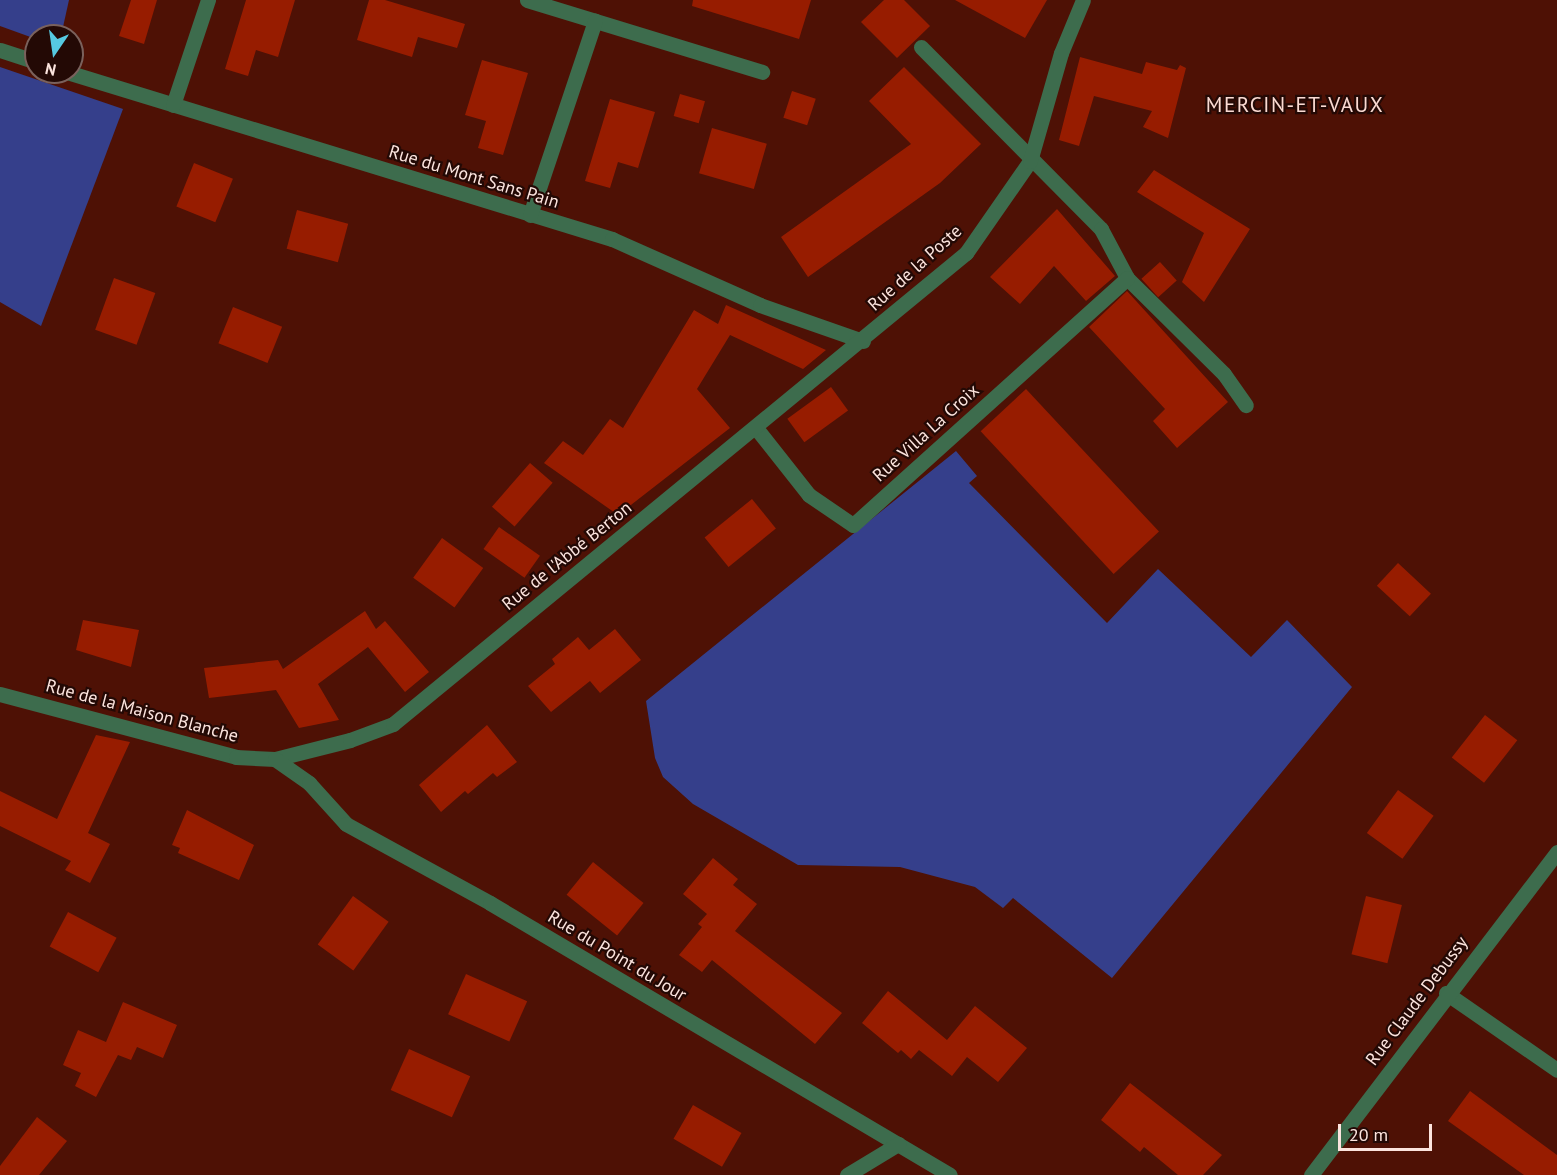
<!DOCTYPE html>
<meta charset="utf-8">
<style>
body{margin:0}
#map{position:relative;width:1557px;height:1175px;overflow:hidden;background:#4e1105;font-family:"PT Sans",sans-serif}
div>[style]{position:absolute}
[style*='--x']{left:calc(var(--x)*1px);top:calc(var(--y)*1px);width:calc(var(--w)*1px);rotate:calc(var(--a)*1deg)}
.green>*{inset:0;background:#353f8b}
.building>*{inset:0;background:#971c00;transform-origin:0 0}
.minor>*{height:15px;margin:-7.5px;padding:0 7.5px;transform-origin:7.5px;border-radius:7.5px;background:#3d6c4d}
span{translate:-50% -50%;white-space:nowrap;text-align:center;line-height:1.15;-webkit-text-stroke:4.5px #230905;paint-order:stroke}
.street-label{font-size:18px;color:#fce4de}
.quarter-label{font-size:21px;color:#fadad2;letter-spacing:1.5px}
.north{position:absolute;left:24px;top:24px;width:60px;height:60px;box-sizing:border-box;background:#230905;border:2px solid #7a615c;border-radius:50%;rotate:193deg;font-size:16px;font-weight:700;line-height:24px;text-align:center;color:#fce4de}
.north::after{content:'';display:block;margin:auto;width:21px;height:27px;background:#56c9e1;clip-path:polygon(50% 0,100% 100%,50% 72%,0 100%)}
.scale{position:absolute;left:1338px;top:1124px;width:94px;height:27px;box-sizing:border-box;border:3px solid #fce4de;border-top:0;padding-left:8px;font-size:18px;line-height:21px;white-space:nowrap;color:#fce4de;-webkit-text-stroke:4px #230905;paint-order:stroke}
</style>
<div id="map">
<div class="green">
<i style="clip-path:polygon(0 0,69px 0,61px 36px,36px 39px,0 26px)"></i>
<i style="clip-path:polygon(0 67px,123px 109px,41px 326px,0 302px)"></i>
<i style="clip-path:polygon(956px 451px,977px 476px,969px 483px,1107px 623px,1158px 569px,1251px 657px,1287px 620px,1352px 687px,1112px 978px,1013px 898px,1003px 908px,975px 887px,900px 867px,798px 865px,693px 804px,663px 777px,655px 758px,646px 701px)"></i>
</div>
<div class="building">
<i style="clip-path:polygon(131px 0,157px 0,144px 44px,119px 36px)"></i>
<i style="clip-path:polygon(246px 0,295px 0,278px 57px,256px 50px,248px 76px,225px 69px)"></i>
<i style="clip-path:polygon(369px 0,385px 0,465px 24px,457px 48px,418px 37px,412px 57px,357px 40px)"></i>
<i style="clip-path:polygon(693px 0,811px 0,799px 39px,692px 6px)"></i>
<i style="clip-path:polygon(884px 0,904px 0,930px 26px,897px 58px,861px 22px)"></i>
<i style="clip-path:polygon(955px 0,1047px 0,1025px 38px)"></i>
<i style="clip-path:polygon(1080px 57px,1142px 74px,1146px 62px,1177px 70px,1180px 65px,1186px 68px,1168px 138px,1143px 127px,1152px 111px,1094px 96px,1079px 146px,1059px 140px)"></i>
<i style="clip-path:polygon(482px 60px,528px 73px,503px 155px,478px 148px,486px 121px,465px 115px)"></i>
<i style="clip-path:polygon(904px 67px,981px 144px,940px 183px,808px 277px,781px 237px,911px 144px,869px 101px)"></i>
<i style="left:792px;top:91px;width:25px;height:28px;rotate:18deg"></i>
<i style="left:680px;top:94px;width:26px;height:23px;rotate:16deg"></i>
<i style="clip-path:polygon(610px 99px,655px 112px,638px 168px,618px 162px,610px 188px,585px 181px)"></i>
<i style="left:712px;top:128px;width:57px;height:47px;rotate:16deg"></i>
<i style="left:194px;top:163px;width:42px;height:47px;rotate:22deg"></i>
<i style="clip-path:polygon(1154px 170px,1250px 229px,1204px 302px,1182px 282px,1204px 233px,1137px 192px)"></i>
<i style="clip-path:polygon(1057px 209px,1115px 276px,1086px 301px,1054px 266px,1020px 304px,990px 277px)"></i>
<i style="left:297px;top:210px;width:53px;height:40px;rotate:15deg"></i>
<i style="left:1160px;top:262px;width:25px;height:25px;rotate:48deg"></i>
<i style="left:114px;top:278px;width:44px;height:55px;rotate:20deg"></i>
<i style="clip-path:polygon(1127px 291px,1228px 402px,1177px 448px,1153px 421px,1165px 409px,1089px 327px)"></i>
<i style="clip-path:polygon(726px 305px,826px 350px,803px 369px,730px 335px,697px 389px,730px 428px,618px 515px,544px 463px,563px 441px,583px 455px,610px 419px,623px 428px,694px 310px,718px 324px)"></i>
<i style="left:233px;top:307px;width:53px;height:39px;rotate:22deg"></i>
<i style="left:831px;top:387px;width:29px;height:54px;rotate:54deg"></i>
<i style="left:1026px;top:389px;width:195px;height:62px;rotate:47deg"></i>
<i style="left:530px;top:463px;width:30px;height:58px;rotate:41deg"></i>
<i style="left:752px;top:499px;width:38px;height:61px;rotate:51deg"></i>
<i style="left:499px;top:527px;width:50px;height:27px;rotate:35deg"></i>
<i style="left:442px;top:538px;width:51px;height:49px;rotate:36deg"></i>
<i style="left:1398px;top:563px;width:45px;height:31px;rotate:43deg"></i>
<i style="clip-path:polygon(365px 611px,376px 629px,385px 621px,429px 672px,405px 692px,368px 647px,318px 684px,339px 720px,299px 728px,276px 690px,209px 698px,204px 668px,278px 660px,283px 669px)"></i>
<i style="clip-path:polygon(83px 620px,139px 630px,131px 667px,76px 650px)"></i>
<i style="clip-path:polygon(615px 629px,641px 660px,600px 693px,590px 681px,551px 712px,528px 686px,555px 664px,552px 659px,578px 637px,589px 650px)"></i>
<i style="left:1485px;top:715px;width:41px;height:54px;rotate:38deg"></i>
<i style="clip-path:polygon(487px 725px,517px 762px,497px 777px,493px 773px,468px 794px,465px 791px,441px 812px,419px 785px)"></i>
<i style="clip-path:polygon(96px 735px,130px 742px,88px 833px,110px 844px,90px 883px,65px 870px,71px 861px,0 826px,0 791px,57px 819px)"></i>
<i style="left:1398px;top:790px;width:44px;height:53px;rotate:36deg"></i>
<i style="clip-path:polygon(187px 810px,254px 845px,239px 880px,178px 853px,180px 848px,172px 845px)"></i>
<i style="clip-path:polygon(713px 858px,738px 879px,733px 885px,757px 904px,735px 931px,842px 1013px,815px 1044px,712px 960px,702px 972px,679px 955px,702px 927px,698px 924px,707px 914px,683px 894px)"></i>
<i style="left:593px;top:862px;width:65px;height:42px;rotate:39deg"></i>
<i style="left:353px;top:896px;width:44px;height:60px;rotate:36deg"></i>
<i style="left:1366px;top:896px;width:37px;height:60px;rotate:14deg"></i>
<i style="left:68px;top:912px;width:55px;height:39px;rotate:28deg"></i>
<i style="left:466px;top:974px;width:67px;height:44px;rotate:24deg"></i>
<i style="clip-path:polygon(888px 991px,947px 1040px,975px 1006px,1027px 1048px,998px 1082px,967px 1057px,952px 1076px,919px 1050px,911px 1059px,901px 1050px,898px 1053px,862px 1023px)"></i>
<i style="clip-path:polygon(123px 1002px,177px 1025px,163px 1058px,137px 1047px,131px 1060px,118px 1055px,96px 1097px,75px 1086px,81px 1073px,63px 1065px,78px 1030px,106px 1042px)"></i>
<i style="left:409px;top:1049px;width:67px;height:45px;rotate:24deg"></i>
<i style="clip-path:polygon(1130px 1083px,1222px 1155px,1203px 1175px,1178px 1175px,1144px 1147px,1140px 1152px,1101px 1120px)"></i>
<i style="clip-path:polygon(1470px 1091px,1557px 1155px,1557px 1175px,1524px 1175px,1448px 1121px)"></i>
<i style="left:693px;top:1105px;width:56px;height:39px;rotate:30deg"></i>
<i style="clip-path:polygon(37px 1117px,67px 1141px,39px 1175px,0 1175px,0 1166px)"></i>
</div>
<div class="minor">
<i style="--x:527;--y:0;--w:246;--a:17"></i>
<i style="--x:921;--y:47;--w:256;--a:45.3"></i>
<i style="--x:1101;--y:229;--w:55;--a:62"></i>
<i style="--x:1127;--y:278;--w:136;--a:44.7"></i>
<i style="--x:1224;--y:374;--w:38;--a:55"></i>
<i style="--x:0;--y:50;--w:38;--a:18"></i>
<i style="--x:67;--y:72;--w:570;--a:17.04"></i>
<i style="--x:612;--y:239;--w:162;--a:24"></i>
<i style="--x:760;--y:305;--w:109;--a:19.3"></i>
<i style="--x:173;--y:105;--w:111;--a:-71.6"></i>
<i style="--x:530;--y:215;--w:205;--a:-71.5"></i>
<i style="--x:756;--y:428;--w:85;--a:51.7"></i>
<i style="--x:809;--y:495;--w:53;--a:34.3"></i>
<i style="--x:853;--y:525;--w:369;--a:-42"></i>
<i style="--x:0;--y:694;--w:244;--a:14.9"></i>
<i style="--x:236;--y:757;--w:39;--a:3"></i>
<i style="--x:275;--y:759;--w:77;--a:-14.2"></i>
<i style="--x:350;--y:740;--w:46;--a:-20.4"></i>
<i style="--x:393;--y:724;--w:742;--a:-39.42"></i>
<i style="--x:966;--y:253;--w:112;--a:-55.2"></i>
<i style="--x:1030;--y:161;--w:112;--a:-74"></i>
<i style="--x:1061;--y:53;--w:57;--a:-67.5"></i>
<i style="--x:275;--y:759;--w:42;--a:35.2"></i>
<i style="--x:309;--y:783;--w:55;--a:47.9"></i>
<i style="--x:346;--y:824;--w:164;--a:28.7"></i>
<i style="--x:490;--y:903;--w:534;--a:30.6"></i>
<i style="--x:1446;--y:993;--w:135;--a:34.7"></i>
<i style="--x:847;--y:1175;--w:60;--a:-31.3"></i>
<i style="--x:1311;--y:1175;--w:406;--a:-52.7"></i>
</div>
<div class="street-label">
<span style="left:474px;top:177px;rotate:17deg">Rue du Mont Sans Pain</span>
<span style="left:915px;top:268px;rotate:-42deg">Rue de la Poste</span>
<span style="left:926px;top:433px;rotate:-42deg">Rue Villa La Croix</span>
<span style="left:567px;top:556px;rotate:-39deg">Rue de l'Abbé Berton</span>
<span style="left:142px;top:711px;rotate:15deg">Rue de la Maison Blanche</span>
<span style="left:617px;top:956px;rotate:31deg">Rue du Point du Jour</span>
<span style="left:1417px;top:1001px;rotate:-53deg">Rue Claude Debussy</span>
</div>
<div class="quarter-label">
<span style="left:1295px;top:105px">MERCIN-ET-VAUX</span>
</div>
<div class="north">N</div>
<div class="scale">20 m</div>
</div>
